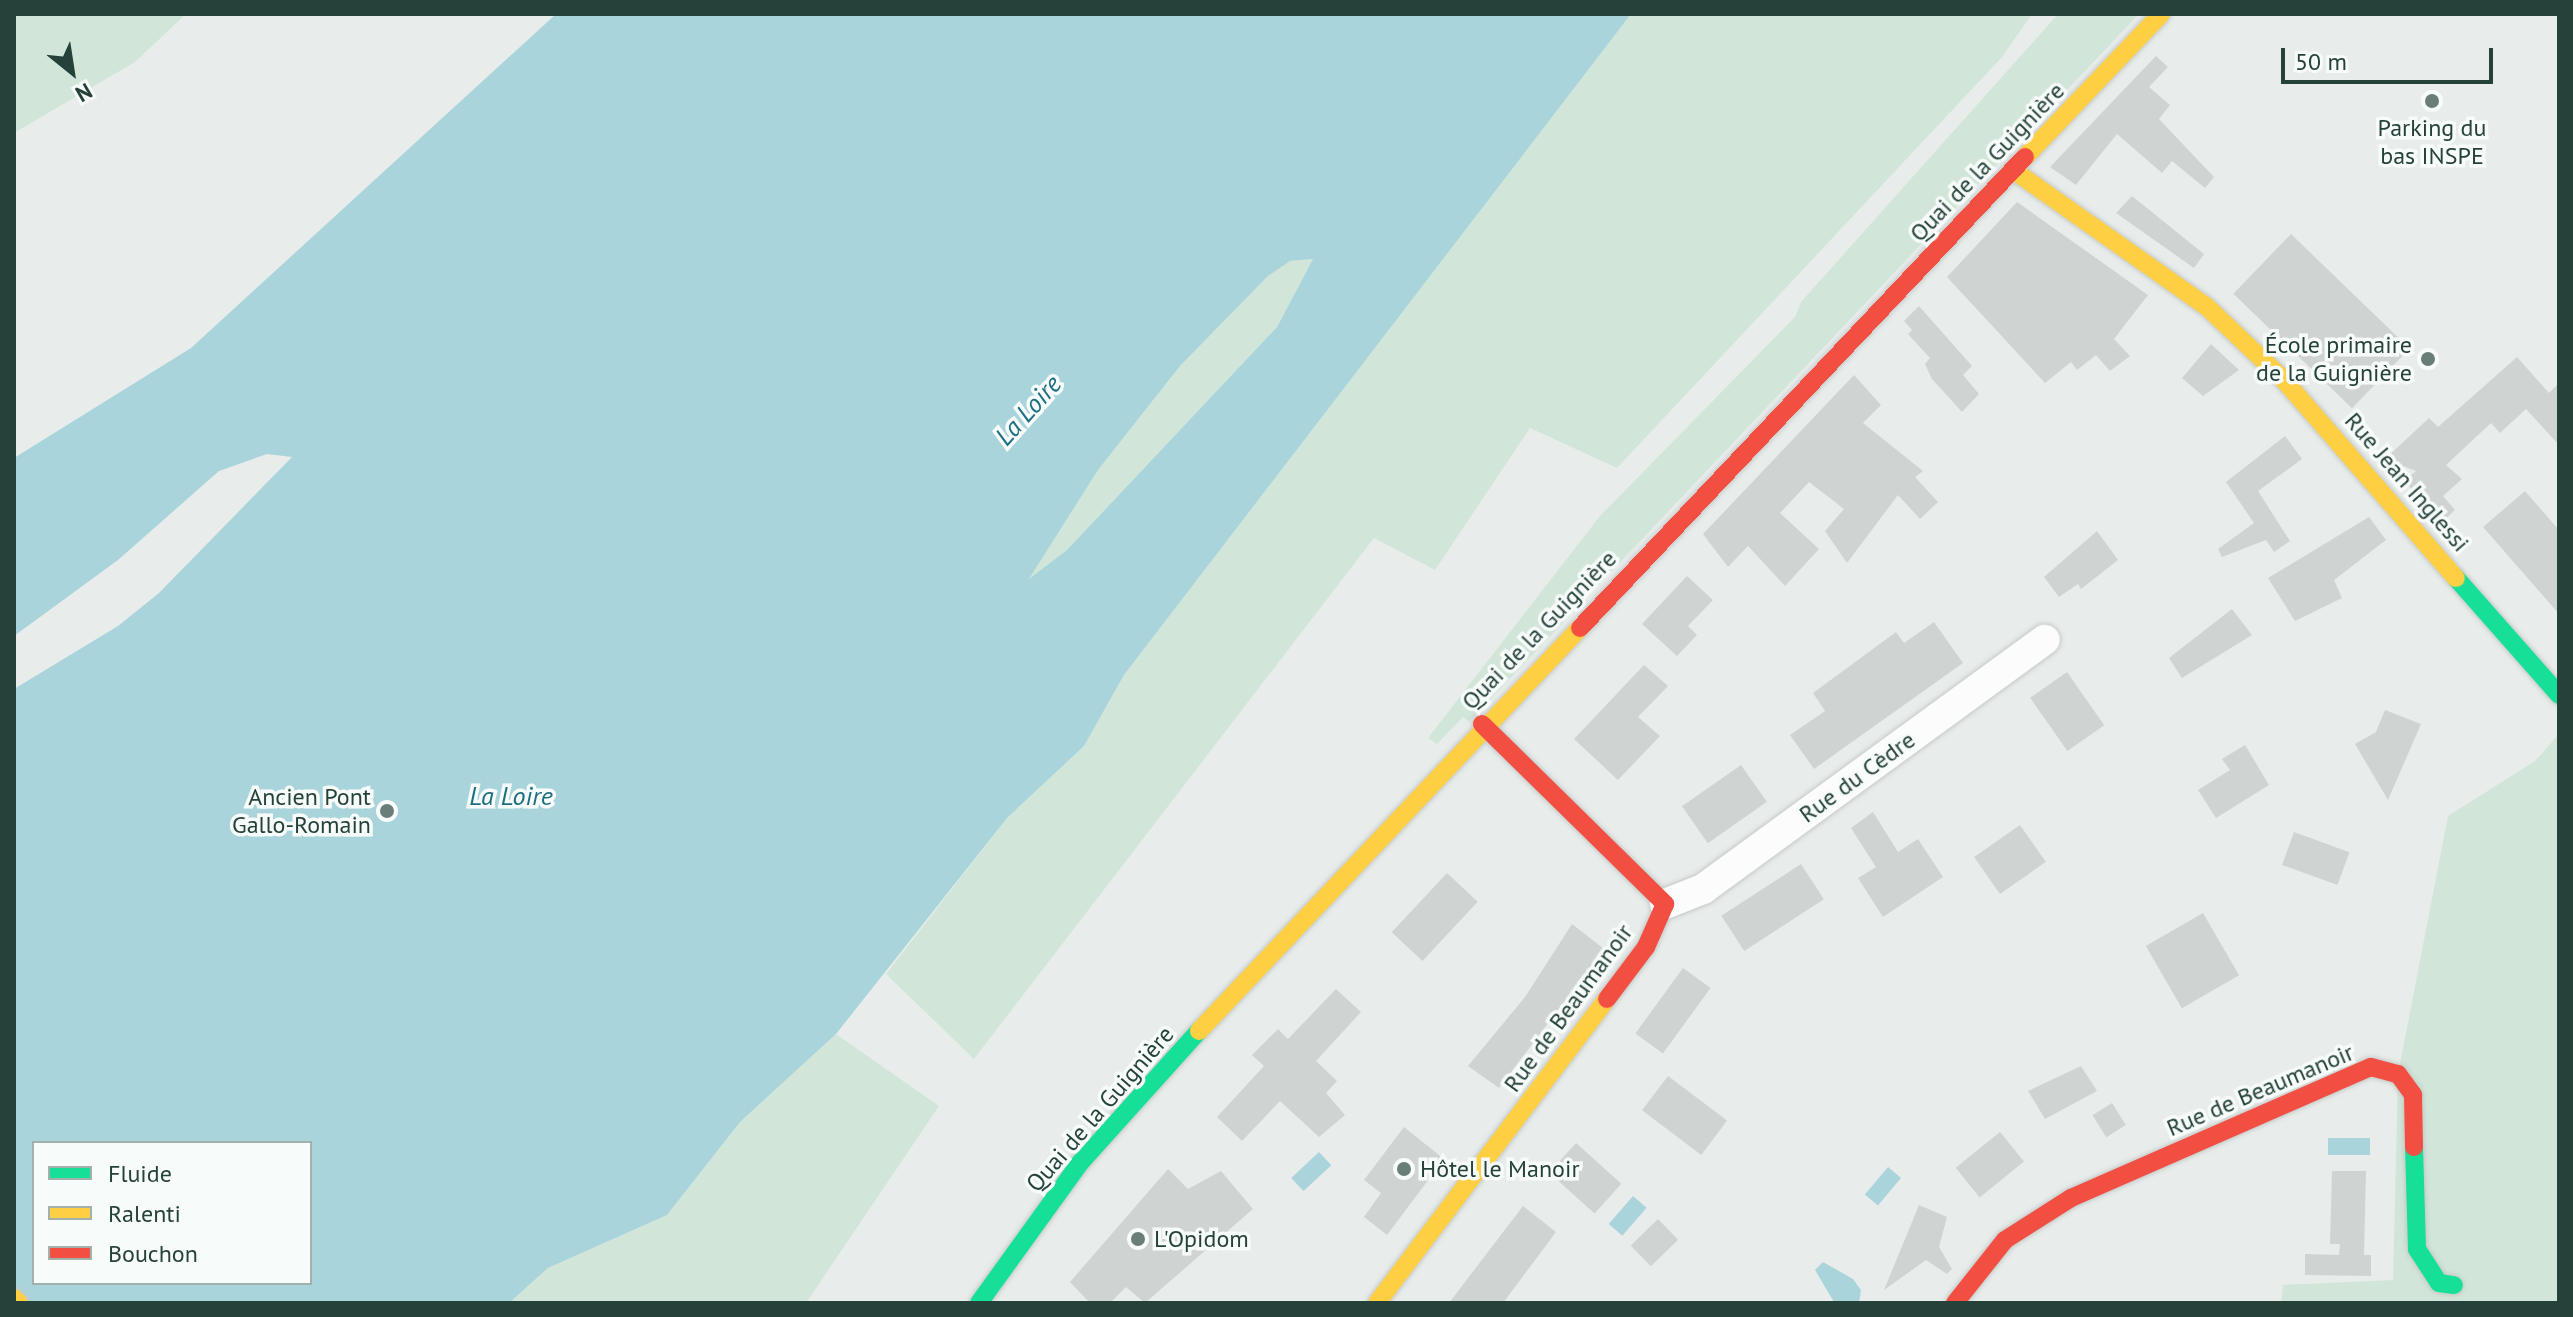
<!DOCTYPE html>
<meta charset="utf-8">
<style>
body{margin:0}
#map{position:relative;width:2573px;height:1317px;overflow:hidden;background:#e8edeb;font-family:"PT Sans",sans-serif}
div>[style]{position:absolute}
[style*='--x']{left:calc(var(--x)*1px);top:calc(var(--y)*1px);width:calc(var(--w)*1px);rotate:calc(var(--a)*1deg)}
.green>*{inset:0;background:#d1e6d8}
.water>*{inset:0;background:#a9d4db;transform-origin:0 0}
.building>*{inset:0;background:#cfd4d2;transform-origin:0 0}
.roads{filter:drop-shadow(0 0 2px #c5cac8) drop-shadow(0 0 2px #c5cac8)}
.street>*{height:30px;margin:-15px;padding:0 15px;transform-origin:15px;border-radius:15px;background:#fcfcfc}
.fast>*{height:18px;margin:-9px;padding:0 9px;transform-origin:9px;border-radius:9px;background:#16e098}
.slow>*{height:18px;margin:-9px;padding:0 9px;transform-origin:9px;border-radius:9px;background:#ffcf43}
.jam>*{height:18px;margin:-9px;padding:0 9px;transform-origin:9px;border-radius:9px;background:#f24e42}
.dots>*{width:22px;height:22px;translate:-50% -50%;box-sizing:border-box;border:4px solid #f7fbf9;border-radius:50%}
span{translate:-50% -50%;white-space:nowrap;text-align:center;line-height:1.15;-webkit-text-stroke:7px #f7fbf9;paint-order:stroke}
.poi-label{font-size:24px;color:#24423a}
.right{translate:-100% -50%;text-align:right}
.left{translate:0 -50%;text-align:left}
.street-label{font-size:24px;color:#24423a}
.water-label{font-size:26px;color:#1c6f80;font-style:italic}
.frame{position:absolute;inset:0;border:16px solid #24423a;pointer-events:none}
.legend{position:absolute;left:32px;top:1141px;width:280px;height:144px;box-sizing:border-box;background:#f7fbf9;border:2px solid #a3b1ad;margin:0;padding:10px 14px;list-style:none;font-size:24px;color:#24423a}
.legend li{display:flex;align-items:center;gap:16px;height:40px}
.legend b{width:40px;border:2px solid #a3b1ad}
.north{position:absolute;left:32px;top:32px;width:80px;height:80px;-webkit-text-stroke:6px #f7fbf9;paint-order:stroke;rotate:150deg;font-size:22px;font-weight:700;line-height:32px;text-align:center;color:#24423a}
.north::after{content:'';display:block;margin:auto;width:28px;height:36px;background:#24423a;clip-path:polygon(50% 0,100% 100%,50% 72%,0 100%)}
.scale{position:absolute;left:2281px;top:48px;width:212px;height:36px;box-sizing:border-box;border:4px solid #24423a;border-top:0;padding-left:10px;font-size:24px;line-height:28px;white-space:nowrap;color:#24423a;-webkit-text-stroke:6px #f7fbf9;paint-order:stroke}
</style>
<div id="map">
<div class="green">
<i style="clip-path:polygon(14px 14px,186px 14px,135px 62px,14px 133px)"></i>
<i style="clip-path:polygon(1631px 14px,2032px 14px,2002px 57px,1617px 468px,1530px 428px,1435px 570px,1374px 538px,974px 1059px,886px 974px,1007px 818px,1084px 746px,1124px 675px)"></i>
<i style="clip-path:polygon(2058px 14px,2139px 14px,1469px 722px,1463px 717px,1437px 744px,1428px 738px,1600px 516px,1795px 317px,1801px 302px)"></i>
<i style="clip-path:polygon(1313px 259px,1277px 327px,1067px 550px,1027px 582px,1098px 470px,1180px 366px,1268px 276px,1290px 261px)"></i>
<i style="clip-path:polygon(2559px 734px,2559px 1303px,2281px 1303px,2283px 1285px,2393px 1280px,2398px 1074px,2448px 816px,2535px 761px)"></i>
<i style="clip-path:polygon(836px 1034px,939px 1106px,806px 1303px,509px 1303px,548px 1268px,667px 1215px,740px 1122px)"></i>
</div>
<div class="water">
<i style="clip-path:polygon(evenodd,556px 14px,1631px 14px,1124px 675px,1084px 746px,1007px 818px,836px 1034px,740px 1122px,667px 1215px,548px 1268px,509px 1303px,14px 1303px,14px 689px,118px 626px,159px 593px,292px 457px,267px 454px,219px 471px,118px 560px,14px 636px,14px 458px,191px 348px,556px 14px,1313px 259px,1277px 327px,1067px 550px,1029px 579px,1098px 470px,1180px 366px,1268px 276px,1290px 261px,1313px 259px,556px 14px,34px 1143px,310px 1143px,310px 1283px,34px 1283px,34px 1143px)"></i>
<i style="left:2328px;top:1138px;width:42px;height:17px"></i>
<i style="left:1319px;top:1152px;width:18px;height:38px;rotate:47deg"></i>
<i style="left:1888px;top:1167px;width:17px;height:36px;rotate:40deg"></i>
<i style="left:1633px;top:1196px;width:18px;height:37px;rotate:41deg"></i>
<i style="clip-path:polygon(1823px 1262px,1853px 1279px,1861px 1290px,1859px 1303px,1834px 1302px,1815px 1270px)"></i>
</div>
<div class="building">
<i style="clip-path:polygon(2156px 56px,2168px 67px,2149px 87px,2170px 105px,2159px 119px,2214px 177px,2205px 188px,2172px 161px,2162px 173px,2117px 134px,2076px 185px,2050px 167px)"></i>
<i style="clip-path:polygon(2132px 196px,2204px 254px,2194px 268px,2116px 213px)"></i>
<i style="clip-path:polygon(2017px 202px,2148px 295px,2114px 339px,2130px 356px,2110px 371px,2096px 355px,2077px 370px,2071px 362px,2045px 383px,1947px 277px)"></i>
<i style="left:2291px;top:234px;width:165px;height:83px;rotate:44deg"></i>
<i style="clip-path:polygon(1919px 306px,1972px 366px,1963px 375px,1979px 394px,1962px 412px,1932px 379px,1925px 364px,1930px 358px,1908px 334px,1912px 330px,1904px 321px)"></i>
<i style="clip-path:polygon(2211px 344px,2239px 370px,2203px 396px,2182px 378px)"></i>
<i style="clip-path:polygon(2517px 357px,2549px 393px,2559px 383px,2559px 445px,2526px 409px,2500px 433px,2491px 423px,2446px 465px,2462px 479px,2443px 496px,2455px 510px,2441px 523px,2404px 481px,2416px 471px,2385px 459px,2429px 418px,2438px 427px)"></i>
<i style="clip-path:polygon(1854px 375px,1881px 405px,1863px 423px,1923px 471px,1915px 477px,1938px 502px,1920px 519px,1898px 495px,1847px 563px,1825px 531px,1844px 509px,1809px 482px,1780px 513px,1819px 549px,1785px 586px,1748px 546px,1728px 567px,1703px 534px)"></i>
<i style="clip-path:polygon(2285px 436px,2302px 459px,2258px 491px,2290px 541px,2274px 552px,2266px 540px,2222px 557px,2218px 549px,2254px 523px,2226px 482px)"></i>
<i style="clip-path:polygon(2525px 491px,2559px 530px,2559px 614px,2483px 527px)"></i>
<i style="clip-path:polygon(2369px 517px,2386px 540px,2334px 580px,2342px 598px,2295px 621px,2268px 578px)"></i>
<i style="clip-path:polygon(2097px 531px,2118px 560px,2081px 589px,2078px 584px,2059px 597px,2044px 577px)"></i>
<i style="clip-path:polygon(1687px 576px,1713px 600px,1688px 626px,1697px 635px,1677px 656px,1642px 624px)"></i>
<i style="clip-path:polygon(2232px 609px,2252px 635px,2182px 678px,2169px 658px)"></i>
<i style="clip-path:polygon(1934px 622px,1963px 663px,1814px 769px,1790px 735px,1825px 711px,1813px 693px,1896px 632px,1904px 643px)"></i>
<i style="clip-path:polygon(1644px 665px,1668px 686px,1638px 717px,1660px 736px,1618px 780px,1574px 739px)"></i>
<i style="left:2067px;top:672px;width:65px;height:45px;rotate:55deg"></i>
<i style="clip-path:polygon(2385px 710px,2421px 724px,2388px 800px,2355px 744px,2376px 732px)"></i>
<i style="clip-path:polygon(2245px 745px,2269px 785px,2216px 818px,2198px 790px,2230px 770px,2222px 759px)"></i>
<i style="left:1741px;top:765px;width:45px;height:72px;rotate:55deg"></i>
<i style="clip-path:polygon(1873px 812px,1898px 852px,1918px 839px,1943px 877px,1883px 917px,1858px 878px,1876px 867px,1851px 828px)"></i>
<i style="left:2020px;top:825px;width:45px;height:56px;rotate:55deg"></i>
<i style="left:2294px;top:832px;width:59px;height:35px;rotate:20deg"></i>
<i style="left:1801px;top:864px;width:42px;height:95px;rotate:57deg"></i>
<i style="left:1447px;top:873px;width:42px;height:81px;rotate:43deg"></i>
<i style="left:2203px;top:913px;width:72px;height:66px;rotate:60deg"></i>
<i style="clip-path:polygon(1572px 924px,1604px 949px,1499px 1088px,1468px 1066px,1525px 997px)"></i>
<i style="left:1683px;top:968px;width:34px;height:81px;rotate:36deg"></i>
<i style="clip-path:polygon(1336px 989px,1361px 1012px,1316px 1061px,1337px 1081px,1326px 1093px,1345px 1115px,1319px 1137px,1280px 1101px,1242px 1141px,1217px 1117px,1264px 1066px,1252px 1055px,1278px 1029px,1288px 1039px)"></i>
<i style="clip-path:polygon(2081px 1066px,2097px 1091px,2045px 1119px,2028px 1091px)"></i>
<i style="left:1668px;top:1076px;width:74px;height:43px;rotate:37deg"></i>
<i style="left:2112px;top:1103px;width:26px;height:23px;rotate:58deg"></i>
<i style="clip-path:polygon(1404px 1127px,1444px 1159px,1387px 1235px,1364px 1217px,1381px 1193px,1364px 1180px)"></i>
<i style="left:2000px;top:1132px;width:38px;height:57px;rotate:51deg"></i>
<i style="left:1576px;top:1143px;width:61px;height:40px;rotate:42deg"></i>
<i style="clip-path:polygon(1168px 1169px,1188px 1189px,1221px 1171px,1253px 1209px,1145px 1303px,1126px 1287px,1110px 1303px,1090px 1303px,1070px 1282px)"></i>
<i style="clip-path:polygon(2332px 1171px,2366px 1171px,2364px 1255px,2371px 1255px,2371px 1276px,2305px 1275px,2305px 1254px,2339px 1255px,2340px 1244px,2330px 1244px)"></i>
<i style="clip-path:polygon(1919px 1205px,1947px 1217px,1939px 1247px,1952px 1269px,1947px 1274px,1926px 1260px,1884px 1290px)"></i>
<i style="clip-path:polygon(1523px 1206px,1556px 1232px,1503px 1303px,1449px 1303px)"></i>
<i style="left:1658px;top:1219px;width:29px;height:38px;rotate:46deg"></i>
</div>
<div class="roads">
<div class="street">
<i style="--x:1665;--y:904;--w:41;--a:-21.5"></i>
<i style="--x:1703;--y:889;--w:423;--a:-36.1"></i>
</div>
<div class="fast">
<i style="--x:2456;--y:578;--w:156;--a:48.6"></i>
<i style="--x:2414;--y:1147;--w:102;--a:88.3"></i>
<i style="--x:2417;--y:1249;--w:40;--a:57.1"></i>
<i style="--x:2439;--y:1283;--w:15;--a:8"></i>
<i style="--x:979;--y:1303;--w:173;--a:-54.2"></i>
<i style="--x:1080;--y:1163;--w:178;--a:-48"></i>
</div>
<div class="slow">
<i style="--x:2025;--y:157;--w:197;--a:-46.4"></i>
<i style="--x:2013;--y:170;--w:236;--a:35.2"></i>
<i style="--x:2206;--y:306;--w:105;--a:43.5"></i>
<i style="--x:2282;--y:378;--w:265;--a:49"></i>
<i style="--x:1199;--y:1031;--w:555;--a:-46.61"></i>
<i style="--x:14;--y:1298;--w:7;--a:45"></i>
<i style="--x:1377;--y:1303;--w:381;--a:-52.9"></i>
</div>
<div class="jam">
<i style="--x:1580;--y:628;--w:648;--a:-46.63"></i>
<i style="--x:1482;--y:724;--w:257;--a:44.5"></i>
<i style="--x:1665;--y:904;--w:47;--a:113.8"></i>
<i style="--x:1646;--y:947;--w:65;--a:126.9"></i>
<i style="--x:1955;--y:1303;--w:80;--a:-51.6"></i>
<i style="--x:2005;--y:1240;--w:78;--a:-32.5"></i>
<i style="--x:2071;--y:1198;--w:327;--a:-23.6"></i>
<i style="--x:2371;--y:1067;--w:28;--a:15"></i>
<i style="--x:2398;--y:1074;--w:26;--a:54"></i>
<i style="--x:2413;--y:1095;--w:52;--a:88.9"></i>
</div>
</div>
<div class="dots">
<i style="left:2432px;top:101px;background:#697e78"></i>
<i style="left:2428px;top:359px;background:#697e78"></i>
<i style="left:387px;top:811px;background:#697e78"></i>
<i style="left:1404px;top:1169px;background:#697e78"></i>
<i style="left:1138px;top:1239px;background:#697e78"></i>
</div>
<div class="poi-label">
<span style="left:2432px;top:142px">Parking du<br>bas INSPE</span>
<span class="right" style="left:2412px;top:359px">École primaire<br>de la Guignière</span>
<span class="right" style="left:371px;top:811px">Ancien Pont<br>Gallo-Romain</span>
<span class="left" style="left:1420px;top:1169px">Hôtel le Manoir</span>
<span class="left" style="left:1154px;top:1239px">L'Opidom</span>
</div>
<div class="street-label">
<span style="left:1987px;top:162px;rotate:-46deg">Quai de la Guignière</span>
<span style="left:2407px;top:482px;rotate:49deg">Rue Jean Inglessi</span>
<span style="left:1539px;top:630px;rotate:-46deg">Quai de la Guignière</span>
<span style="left:1857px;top:777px;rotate:-36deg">Rue du Cèdre</span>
<span style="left:1568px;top:1008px;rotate:-54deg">Rue de Beaumanoir</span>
<span style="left:2260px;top:1090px;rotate:-23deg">Rue de Beaumanoir</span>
<span style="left:1100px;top:1109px;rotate:-49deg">Quai de la Guignière</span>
</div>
<div class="water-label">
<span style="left:1028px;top:410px;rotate:-48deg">La Loire</span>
<span style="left:511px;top:796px">La Loire</span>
</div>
<div class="frame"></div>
<ul class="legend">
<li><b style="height:10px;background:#16e098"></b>Fluide</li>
<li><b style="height:10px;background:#ffcf43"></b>Ralenti</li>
<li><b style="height:10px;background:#f24e42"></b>Bouchon</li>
</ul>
<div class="north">N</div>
<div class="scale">50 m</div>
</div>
